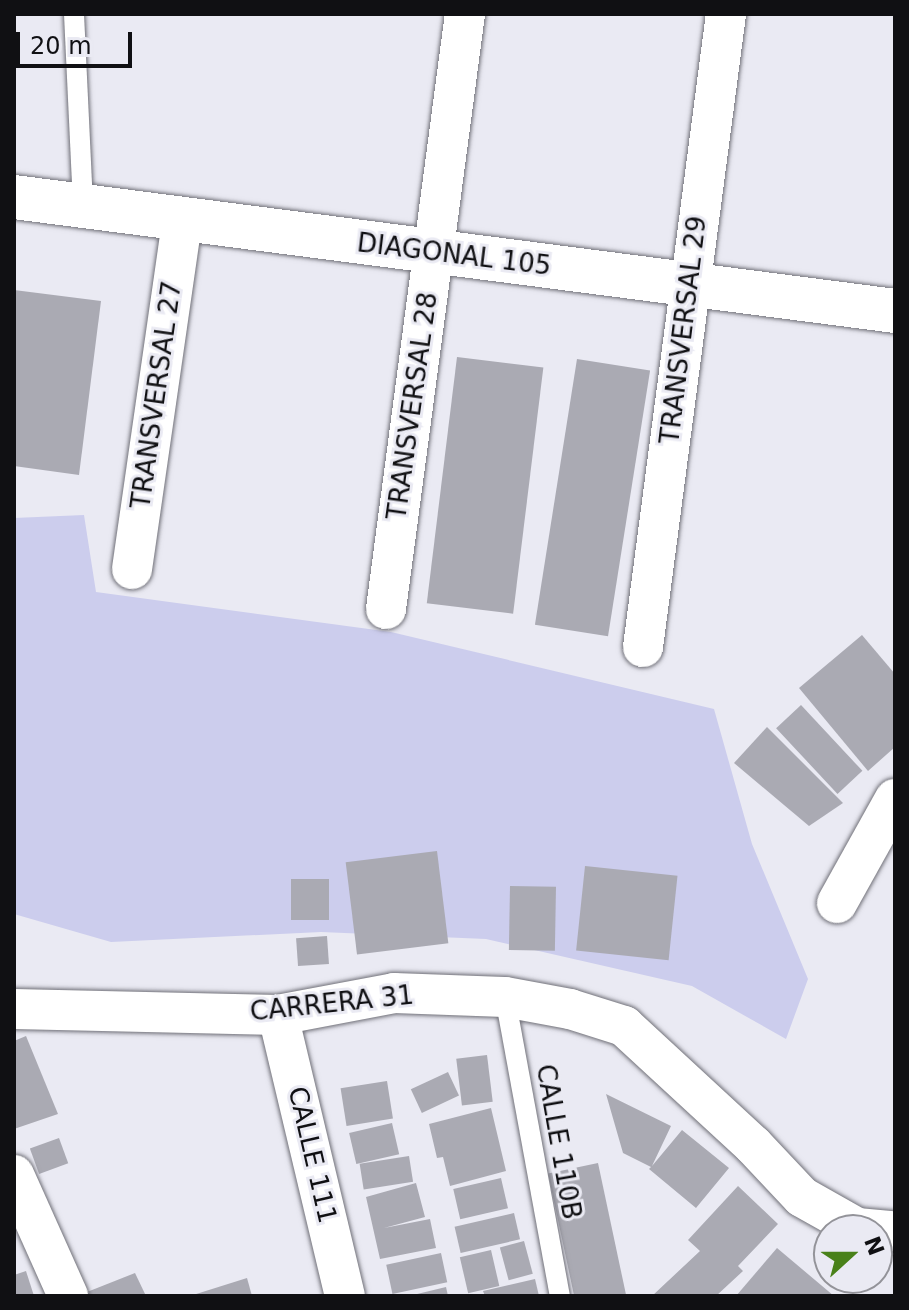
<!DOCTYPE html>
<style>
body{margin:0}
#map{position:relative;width:909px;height:1310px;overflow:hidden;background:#eaeaf3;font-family:"DejaVu Sans",sans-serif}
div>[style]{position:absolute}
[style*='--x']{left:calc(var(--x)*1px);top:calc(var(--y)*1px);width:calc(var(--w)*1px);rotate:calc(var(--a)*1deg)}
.green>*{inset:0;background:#cccded}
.building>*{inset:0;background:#aaaab3;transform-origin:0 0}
.roads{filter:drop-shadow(0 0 2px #707078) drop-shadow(0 0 2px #707078)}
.lane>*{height:20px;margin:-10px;padding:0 10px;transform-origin:10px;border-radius:10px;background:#fff}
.street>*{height:40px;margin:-20px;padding:0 20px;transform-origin:20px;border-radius:20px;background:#fff}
.secondary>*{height:44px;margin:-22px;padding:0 22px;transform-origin:22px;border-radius:22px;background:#fff}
span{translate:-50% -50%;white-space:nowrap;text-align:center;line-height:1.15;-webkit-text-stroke:6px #eaeaf3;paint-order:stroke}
.street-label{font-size:26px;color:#101013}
.frame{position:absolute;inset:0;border:16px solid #101013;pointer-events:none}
.north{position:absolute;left:813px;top:1214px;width:80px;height:80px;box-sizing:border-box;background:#eaeaf3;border:2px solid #939399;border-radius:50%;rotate:69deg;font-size:22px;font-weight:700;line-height:32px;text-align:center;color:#101013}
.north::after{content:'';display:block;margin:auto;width:28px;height:36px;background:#498119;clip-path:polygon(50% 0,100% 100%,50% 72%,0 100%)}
.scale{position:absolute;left:16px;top:32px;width:116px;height:36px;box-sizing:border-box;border:4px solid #101013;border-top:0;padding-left:10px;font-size:24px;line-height:28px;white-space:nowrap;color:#101013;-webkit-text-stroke:6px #eaeaf3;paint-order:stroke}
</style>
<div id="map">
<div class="green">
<i style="clip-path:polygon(84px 515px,96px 592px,391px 632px,714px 709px,752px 844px,808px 979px,786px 1039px,692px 986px,486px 939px,321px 932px,111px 942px,14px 914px,14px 518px)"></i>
</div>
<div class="building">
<i style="clip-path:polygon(14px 290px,101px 301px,79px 475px,14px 466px)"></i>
<i style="left:457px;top:357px;width:87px;height:248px;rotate:7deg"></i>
<i style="left:577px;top:359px;width:74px;height:269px;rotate:9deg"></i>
<i style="clip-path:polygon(862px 635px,895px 674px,895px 747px,868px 771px,799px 688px)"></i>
<i style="left:801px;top:705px;width:90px;height:34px;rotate:47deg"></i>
<i style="clip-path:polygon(767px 727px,843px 803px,809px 826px,734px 763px)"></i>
<i style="left:437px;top:851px;width:93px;height:92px;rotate:83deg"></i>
<i style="left:585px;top:866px;width:93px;height:85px;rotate:6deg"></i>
<i style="left:291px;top:879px;width:38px;height:41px"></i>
<i style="left:510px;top:886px;width:46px;height:64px;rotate:1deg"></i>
<i style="left:327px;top:936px;width:28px;height:31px;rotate:86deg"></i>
<i style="clip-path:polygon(26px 1036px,58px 1114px,14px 1129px,14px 1041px)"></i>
<i style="left:487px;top:1055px;width:47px;height:31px;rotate:83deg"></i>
<i style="left:448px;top:1072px;width:26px;height:41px;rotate:65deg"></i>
<i style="left:387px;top:1081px;width:38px;height:47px;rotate:81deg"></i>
<i style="clip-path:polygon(606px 1094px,671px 1126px,652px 1166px,682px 1130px,729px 1168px,696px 1208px,649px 1169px,651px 1167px,623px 1153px)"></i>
<i style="clip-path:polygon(491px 1108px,506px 1171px,450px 1186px,443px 1157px,437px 1158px,429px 1124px)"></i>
<i style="left:392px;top:1123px;width:32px;height:44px;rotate:77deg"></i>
<i style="left:59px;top:1138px;width:27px;height:31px;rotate:70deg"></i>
<i style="left:409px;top:1156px;width:26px;height:50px;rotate:81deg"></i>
<i style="left:598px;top:1163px;width:136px;height:51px;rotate:78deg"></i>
<i style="left:501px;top:1178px;width:31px;height:49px;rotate:77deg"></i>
<i style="clip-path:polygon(416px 1183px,425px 1217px,384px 1228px,430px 1219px,436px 1248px,380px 1259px,366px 1197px)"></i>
<i style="clip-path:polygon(738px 1186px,778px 1224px,738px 1266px,743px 1271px,716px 1296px,652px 1296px,700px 1251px,688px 1240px)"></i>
<i style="left:514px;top:1213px;width:27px;height:61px;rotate:77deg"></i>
<i style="left:524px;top:1241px;width:34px;height:25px;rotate:75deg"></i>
<i style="clip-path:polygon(777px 1248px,834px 1296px,736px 1296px)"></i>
<i style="left:491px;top:1250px;width:37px;height:32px;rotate:77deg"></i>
<i style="left:441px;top:1253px;width:30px;height:56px;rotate:78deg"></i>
<i style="clip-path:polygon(26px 1271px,34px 1296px,14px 1296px,14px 1275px)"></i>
<i style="clip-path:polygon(135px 1273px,146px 1296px,89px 1296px,87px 1292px)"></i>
<i style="clip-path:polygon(247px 1278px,252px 1296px,193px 1296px,193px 1295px)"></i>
<i style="clip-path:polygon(535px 1279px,539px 1296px,485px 1296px,483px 1291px)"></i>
<i style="clip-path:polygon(446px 1287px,448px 1296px,413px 1296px,413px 1295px)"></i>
</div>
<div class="roads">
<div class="lane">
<i style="--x:74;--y:14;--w:193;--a:87.3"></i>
<i style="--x:505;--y:997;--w:304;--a:79.6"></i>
</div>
<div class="street">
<i style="--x:132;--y:569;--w:353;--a:-81.8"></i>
<i style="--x:386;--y:609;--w:600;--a:-82.44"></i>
<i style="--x:643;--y:647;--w:638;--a:-82.53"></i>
<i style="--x:837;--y:903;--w:119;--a:-60.9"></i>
<i style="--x:14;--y:1009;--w:264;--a:1.3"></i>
<i style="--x:278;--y:1015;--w:118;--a:-10.7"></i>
<i style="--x:394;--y:993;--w:111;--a:2.1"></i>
<i style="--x:505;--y:997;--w:66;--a:10.5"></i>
<i style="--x:570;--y:1009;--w:57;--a:17.5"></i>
<i style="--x:624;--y:1026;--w:176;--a:42.7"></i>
<i style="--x:753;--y:1145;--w:71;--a:46.7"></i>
<i style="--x:802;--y:1197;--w:63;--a:29.4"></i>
<i style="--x:857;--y:1228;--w:38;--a:5"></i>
<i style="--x:278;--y:1015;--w:289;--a:76.6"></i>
<i style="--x:14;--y:1175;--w:133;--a:65.9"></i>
</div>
<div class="secondary">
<i style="--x:14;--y:197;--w:888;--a:7.37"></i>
</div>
</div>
<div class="street-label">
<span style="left:454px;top:255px;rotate:7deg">DIAGONAL 105</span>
<span style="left:684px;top:330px;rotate:-83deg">TRANSVERSAL 29</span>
<span style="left:157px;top:395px;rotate:-82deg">TRANSVERSAL 27</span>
<span style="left:413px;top:406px;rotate:-82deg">TRANSVERSAL 28</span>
<span style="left:332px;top:1004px;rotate:-6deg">CARRERA 31</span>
<span style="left:558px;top:1142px;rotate:80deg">CALLE 110B</span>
<span style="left:312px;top:1155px;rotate:77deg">CALLE 111</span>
</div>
<div class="frame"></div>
<div class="north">N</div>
<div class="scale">20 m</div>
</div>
